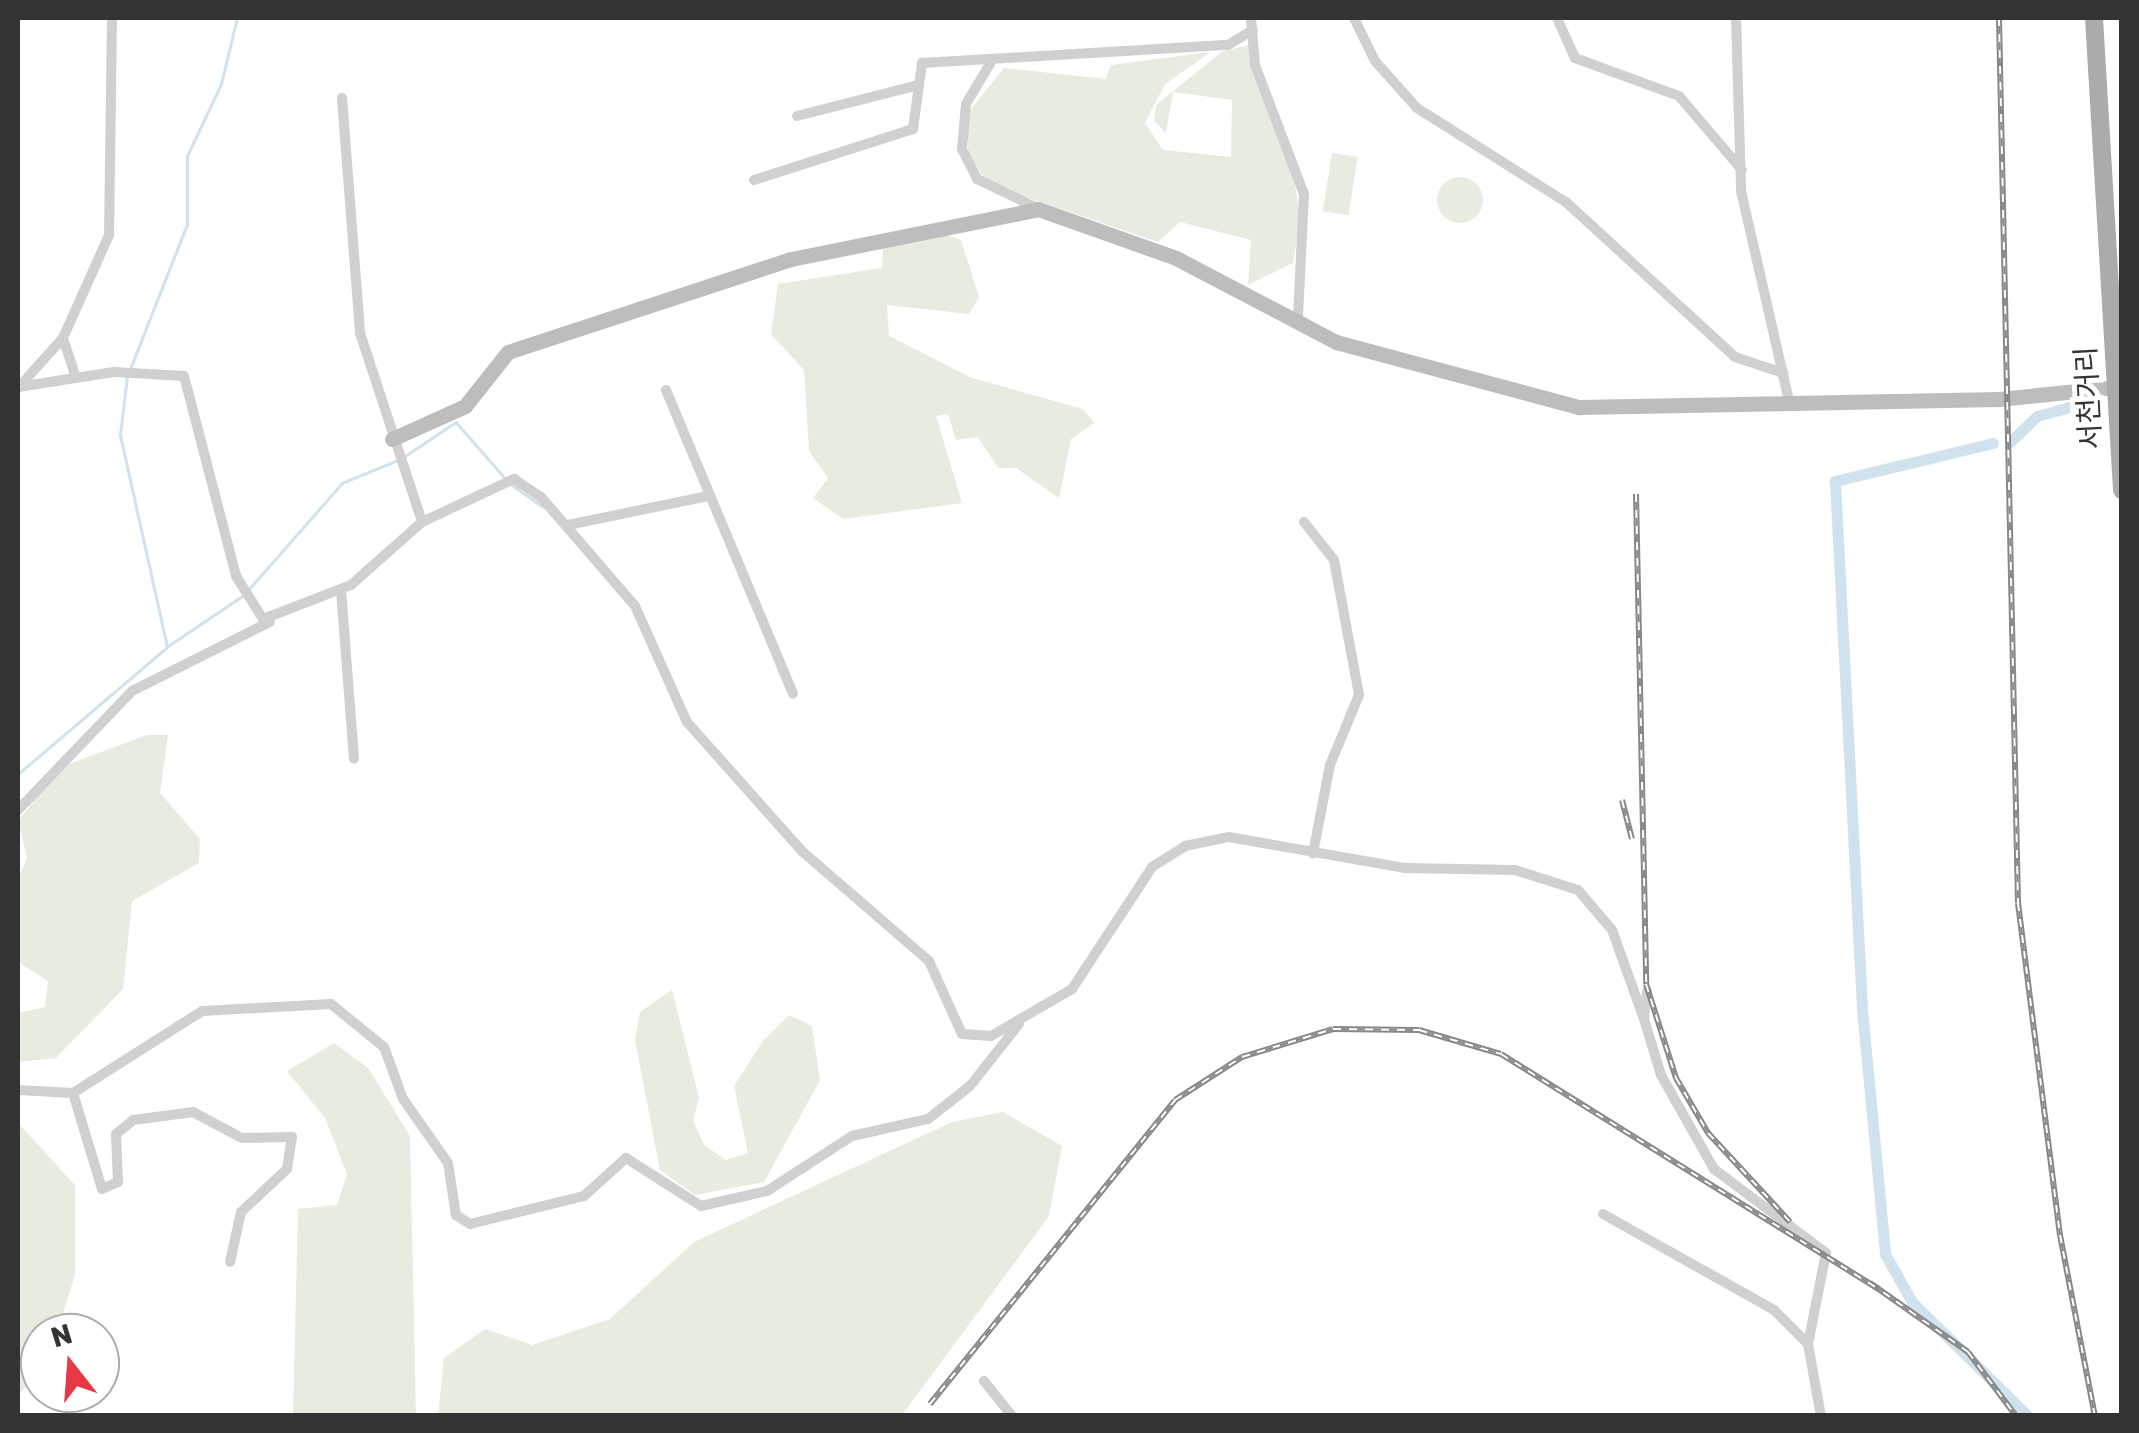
<!DOCTYPE html>
<meta charset="utf-8">
<style>
body{margin:0}
#map{position:relative;width:2139px;height:1433px;overflow:hidden;background:#fff;font-family:Rubik,"Noto Sans KR",sans-serif}
div>[style]{position:absolute}
[style*='--x']{left:calc(var(--x)*1px);top:calc(var(--y)*1px);width:calc(var(--w)*1px);rotate:calc(var(--a)*1deg)}
.green>*{inset:0;background:#e6ecdf;transform-origin:0 0}
.round{border-radius:50%}
.stream>*{height:2.5px;margin:-1.25px;padding:0 1.25px;transform-origin:1.25px;border-radius:1.25px;background:#cfe2ee}
.canal>*{height:11px;margin:-5.5px;padding:0 5.5px;transform-origin:5.5px;border-radius:5.5px;background:#cfe2ee}
.street>*{height:10px;margin:-5px;padding:0 5px;transform-origin:5px;border-radius:5px;background:#d0d0d0}
.secondary>*{height:15px;margin:-7.5px;padding:0 7.5px;transform-origin:7.5px;border-radius:7.5px;background:#bdbdbd}
.primary>*{height:18px;margin:-9px;padding:0 9px;transform-origin:9px;border-radius:9px;background:#ababab}
.rail>*{height:6px;margin-top:-3px;transform-origin:0;background:repeating-linear-gradient(90deg,#fff 0 8px,#888 0 16px);box-sizing:border-box;border-block:2px solid #888}
span{translate:-50% -50%;white-space:nowrap;text-align:center;line-height:1.15;-webkit-text-stroke:10px #fff;paint-order:stroke}
.street-label{font-size:28px;color:#333}
.frame{position:absolute;inset:0;border:20px solid #333;pointer-events:none}
.north{position:absolute;left:20px;top:1313px;width:100px;height:100px;box-sizing:border-box;background:#fff;border:2px solid #adadad;border-radius:50%;rotate:343deg;font-size:28px;font-weight:700;line-height:40px;text-align:center;color:#333}
.north::after{content:'';display:block;margin:auto;width:35px;height:45px;background:#e63946;clip-path:polygon(50% 0,100% 100%,50% 72%,0 100%)}
</style>
<div id="map">
<div class="green">
<i style="clip-path:polygon(1250px 45px,1292px 161px,1300px 220px,1293px 263px,1248px 285px,1251px 240px,1180px 222px,1158px 242px,1019px 195px,984px 178px,968px 152px,968px 113px,1004px 68px,1106px 79px,1111px 65px,1211px 52px,1165px 84px,1145px 123px,1163px 150px,1231px 157px,1232px 100px,1173px 92px,1166px 133px,1154px 121px,1156px 105px,1223px 51px)"></i>
<i style="left:1332px;top:153px;width:26px;height:59px;rotate:9deg"></i>
<i class="round" style="left:1437px;top:177px;width:46px;height:46px"></i>
<i style="clip-path:polygon(942px 233px,961px 240px,979px 297px,969px 314px,887px 305px,889px 336px,972px 378px,1083px 409px,1094px 423px,1071px 439px,1059px 498px,1016px 468px,998px 468px,978px 437px,956px 440px,948px 414px,936px 416px,962px 503px,843px 519px,813px 498px,828px 478px,809px 451px,804px 370px,771px 334px,778px 284px,882px 268px,883px 249px)"></i>
<i style="clip-path:polygon(147px 735px,168px 735px,160px 793px,200px 839px,199px 863px,132px 901px,123px 989px,56px 1058px,18px 1062px,18px 1013px,45px 1007px,48px 981px,18px 962px,18px 879px,27px 858px,18px 821px,61px 767px)"></i>
<i style="clip-path:polygon(672px 990px,699px 1098px,693px 1121px,704px 1145px,726px 1160px,748px 1153px,734px 1086px,763px 1041px,789px 1015px,812px 1026px,820px 1080px,764px 1182px,695px 1195px,660px 1170px,635px 1040px,640px 1012px)"></i>
<i style="clip-path:polygon(334px 1043px,368px 1068px,410px 1136px,416px 1415px,293px 1415px,298px 1209px,337px 1205px,347px 1174px,325px 1118px,287px 1071px)"></i>
<i style="clip-path:polygon(1003px 1112px,1062px 1146px,1049px 1216px,902px 1415px,438px 1415px,444px 1358px,485px 1329px,532px 1345px,610px 1319px,694px 1242px,952px 1122px)"></i>
<i style="clip-path:polygon(18px 1123px,75px 1185px,75px 1275px,57px 1333px,40px 1333px,40px 1373px,18px 1395px)"></i>
</div>
<div class="stream">
<i style="--x:130;--y:369;--w:156;--a:-68.5"></i>
<i style="--x:187;--y:224;--w:68;--a:-90"></i>
<i style="--x:187;--y:156;--w:80;--a:-64.7"></i>
<i style="--x:221;--y:84;--w:68;--a:-76.4"></i>
<i style="--x:405;--y:456;--w:61;--a:-33.7"></i>
<i style="--x:456;--y:422;--w:76;--a:48.7"></i>
<i style="--x:512;--y:485;--w:37;--a:35"></i>
<i style="--x:249;--y:589;--w:141;--a:-48.7"></i>
<i style="--x:342;--y:483;--w:61;--a:-22.3"></i>
<i style="--x:168;--y:646;--w:92;--a:-33.9"></i>
<i style="--x:18;--y:774;--w:196;--a:-40.4"></i>
<i style="--x:167;--y:647;--w:217;--a:-102.5"></i>
<i style="--x:120;--y:435;--w:59;--a:-83.2"></i>
</div>
<div class="canal">
<i style="--x:2010;--y:442;--w:37;--a:-44"></i>
<i style="--x:2037;--y:416;--w:41;--a:-15.4"></i>
<i style="--x:1993;--y:443;--w:163;--a:166.5"></i>
<i style="--x:1835;--y:481;--w:529;--a:87.07"></i>
<i style="--x:1862;--y:1009;--w:246;--a:84.6"></i>
<i style="--x:1885;--y:1254;--w:55;--a:60.6"></i>
<i style="--x:1912;--y:1302;--w:163;--a:44.5"></i>
</div>
<div class="street">
<i style="--x:1251;--y:18;--w:47;--a:85.1"></i>
<i style="--x:1255;--y:65;--w:138;--a:69.2"></i>
<i style="--x:1304;--y:194;--w:123;--a:92.8"></i>
<i style="--x:1354;--y:18;--w:48;--a:64"></i>
<i style="--x:1375;--y:61;--w:63;--a:48.2"></i>
<i style="--x:1417;--y:108;--w:178;--a:32.3"></i>
<i style="--x:1567;--y:203;--w:228;--a:42.5"></i>
<i style="--x:1735;--y:357;--w:51;--a:18.4"></i>
<i style="--x:1557;--y:18;--w:44;--a:65.8"></i>
<i style="--x:1575;--y:58;--w:111;--a:20.1"></i>
<i style="--x:1679;--y:96;--w:97;--a:49.6"></i>
<i style="--x:1736;--y:18;--w:173;--a:88.3"></i>
<i style="--x:1741;--y:191;--w:220;--a:77.1"></i>
<i style="--x:991;--y:62;--w:49;--a:120.8"></i>
<i style="--x:966;--y:104;--w:45;--a:95.1"></i>
<i style="--x:962;--y:149;--w:34;--a:63"></i>
<i style="--x:977;--y:179;--w:67;--a:25.8"></i>
<i style="--x:342;--y:98;--w:236;--a:85.6"></i>
<i style="--x:360;--y:333;--w:199;--a:71.8"></i>
<i style="--x:422;--y:522;--w:102;--a:-25.1"></i>
<i style="--x:514;--y:479;--w:32;--a:34"></i>
<i style="--x:541;--y:497;--w:144;--a:49.2"></i>
<i style="--x:635;--y:606;--w:127;--a:65.9"></i>
<i style="--x:687;--y:722;--w:174;--a:48.3"></i>
<i style="--x:803;--y:852;--w:167;--a:40.9"></i>
<i style="--x:929;--y:961;--w:80;--a:65.7"></i>
<i style="--x:962;--y:1034;--w:29;--a:4"></i>
<i style="--x:991;--y:1036;--w:94;--a:-30.1"></i>
<i style="--x:1072;--y:989;--w:146;--a:-56.7"></i>
<i style="--x:1152;--y:867;--w:39;--a:-32"></i>
<i style="--x:1185;--y:846;--w:45;--a:-11.6"></i>
<i style="--x:1229;--y:837;--w:179;--a:10"></i>
<i style="--x:1405;--y:868;--w:110;--a:1"></i>
<i style="--x:1515;--y:870;--w:66;--a:17.6"></i>
<i style="--x:1578;--y:890;--w:52;--a:49.6"></i>
<i style="--x:1612;--y:930;--w:95;--a:70.2"></i>
<i style="--x:797;--y:116;--w:126;--a:-14.3"></i>
<i style="--x:754;--y:180;--w:167;--a:-17.8"></i>
<i style="--x:913;--y:129;--w:67;--a:-82.2"></i>
<i style="--x:922;--y:63;--w:307;--a:-3.4"></i>
<i style="--x:1228;--y:45;--w:29;--a:-31"></i>
<i style="--x:63;--y:338;--w:40;--a:72"></i>
<i style="--x:18;--y:387;--w:97;--a:-8.9"></i>
<i style="--x:114;--y:372;--w:70;--a:3.3"></i>
<i style="--x:184;--y:376;--w:207;--a:75.4"></i>
<i style="--x:236;--y:576;--w:51;--a:57.9"></i>
<i style="--x:263;--y:619;--w:94;--a:-21.1"></i>
<i style="--x:351;--y:585;--w:95;--a:-41.6"></i>
<i style="--x:18;--y:388;--w:67;--a:-48"></i>
<i style="--x:63;--y:338;--w:113;--a:-65.9"></i>
<i style="--x:109;--y:235;--w:217;--a:-89.2"></i>
<i style="--x:666;--y:390;--w:329;--a:67.3"></i>
<i style="--x:1304;--y:522;--w:48;--a:51.7"></i>
<i style="--x:1334;--y:560;--w:137;--a:79.5"></i>
<i style="--x:1359;--y:695;--w:76;--a:112.5"></i>
<i style="--x:1330;--y:765;--w:90;--a:100.9"></i>
<i style="--x:568;--y:525;--w:143;--a:-11.7"></i>
<i style="--x:341;--y:590;--w:169;--a:85.6"></i>
<i style="--x:18;--y:810;--w:165;--a:-46.2"></i>
<i style="--x:132;--y:691;--w:154;--a:-26.6"></i>
<i style="--x:1647;--y:991;--w:28;--a:96"></i>
<i style="--x:1644;--y:1019;--w:59;--a:73.1"></i>
<i style="--x:1661;--y:1075;--w:108;--a:60.6"></i>
<i style="--x:1714;--y:1169;--w:140;--a:36.9"></i>
<i style="--x:1826;--y:1253;--w:93;--a:101.2"></i>
<i style="--x:1808;--y:1344;--w:73;--a:79.8"></i>
<i style="--x:18;--y:1090;--w:55;--a:3.1"></i>
<i style="--x:73;--y:1093;--w:153;--a:-32.4"></i>
<i style="--x:202;--y:1011;--w:129;--a:-3.1"></i>
<i style="--x:331;--y:1004;--w:68;--a:39.1"></i>
<i style="--x:384;--y:1047;--w:55;--a:69.9"></i>
<i style="--x:403;--y:1099;--w:78;--a:54.9"></i>
<i style="--x:448;--y:1163;--w:53;--a:81.3"></i>
<i style="--x:456;--y:1215;--w:17;--a:33"></i>
<i style="--x:470;--y:1224;--w:117;--a:-13.8"></i>
<i style="--x:584;--y:1196;--w:57;--a:-42.1"></i>
<i style="--x:626;--y:1158;--w:89;--a:32.6"></i>
<i style="--x:701;--y:1206;--w:68;--a:-12.8"></i>
<i style="--x:767;--y:1191;--w:101;--a:-32.9"></i>
<i style="--x:852;--y:1136;--w:78;--a:-12.6"></i>
<i style="--x:928;--y:1119;--w:53;--a:-38.2"></i>
<i style="--x:970;--y:1086;--w:79;--a:-51.7"></i>
<i style="--x:73;--y:1093;--w:100;--a:73.2"></i>
<i style="--x:102;--y:1189;--w:17;--a:-24"></i>
<i style="--x:118;--y:1182;--w:48;--a:-92.4"></i>
<i style="--x:116;--y:1134;--w:22;--a:-39"></i>
<i style="--x:133;--y:1120;--w:61;--a:-7.6"></i>
<i style="--x:193;--y:1112;--w:55;--a:28"></i>
<i style="--x:242;--y:1138;--w:50;--a:-1.1"></i>
<i style="--x:292;--y:1137;--w:32;--a:99"></i>
<i style="--x:287;--y:1169;--w:63;--a:136.9"></i>
<i style="--x:241;--y:1212;--w:51;--a:102.4"></i>
<i style="--x:1603;--y:1214;--w:196;--a:29.3"></i>
<i style="--x:1774;--y:1310;--w:48;--a:45"></i>
<i style="--x:984;--y:1381;--w:45;--a:51.3"></i>
</div>
<div class="secondary">
<i style="--x:392;--y:439;--w:80;--a:-24.3"></i>
<i style="--x:465;--y:406;--w:69;--a:-51.5"></i>
<i style="--x:508;--y:352;--w:298;--a:-18.2"></i>
<i style="--x:791;--y:259;--w:252;--a:-11.4"></i>
<i style="--x:1038;--y:209;--w:146;--a:19.5"></i>
<i style="--x:1176;--y:258;--w:181;--a:27.7"></i>
<i style="--x:1336;--y:342;--w:252;--a:15"></i>
<i style="--x:1579;--y:407;--w:420;--a:-1.1"></i>
<i style="--x:1999;--y:399;--w:118;--a:-5.9"></i>
</div>
<div class="primary">
<i style="--x:2094;--y:18;--w:473;--a:86.6"></i>
</div>
<div class="rail">
<i style="--x:1999;--y:18;--w:885;--a:88.77"></i>
<i style="--x:2018;--y:903;--w:335;--a:82.8"></i>
<i style="--x:2060;--y:1235;--w:184;--a:79.1"></i>
<i style="--x:1636;--y:494;--w:490;--a:88.8"></i>
<i style="--x:1646;--y:984;--w:99;--a:72.3"></i>
<i style="--x:1676;--y:1078;--w:64;--a:59.8"></i>
<i style="--x:1708;--y:1133;--w:121;--a:47.3"></i>
<i style="--x:1622;--y:800;--w:40;--a:75.6"></i>
<i style="--x:1870;--y:1283;--w:120;--a:35.1"></i>
<i style="--x:1968;--y:1352;--w:80;--a:53.1"></i>
<i style="--x:930;--y:1404;--w:390;--a:-51.1"></i>
<i style="--x:1175;--y:1100;--w:80;--a:-32.7"></i>
<i style="--x:1242;--y:1057;--w:95;--a:-17.1"></i>
<i style="--x:1333;--y:1029;--w:86;--a:0.7"></i>
<i style="--x:1419;--y:1030;--w:85;--a:16.3"></i>
<i style="--x:1501;--y:1054;--w:445;--a:31.9"></i>
</div>
<div class="street-label">
<span style="left:2089px;top:398px;rotate:-93deg">서천거리</span>
</div>
<div class="frame"></div>
<div class="north">N</div>
</div>
